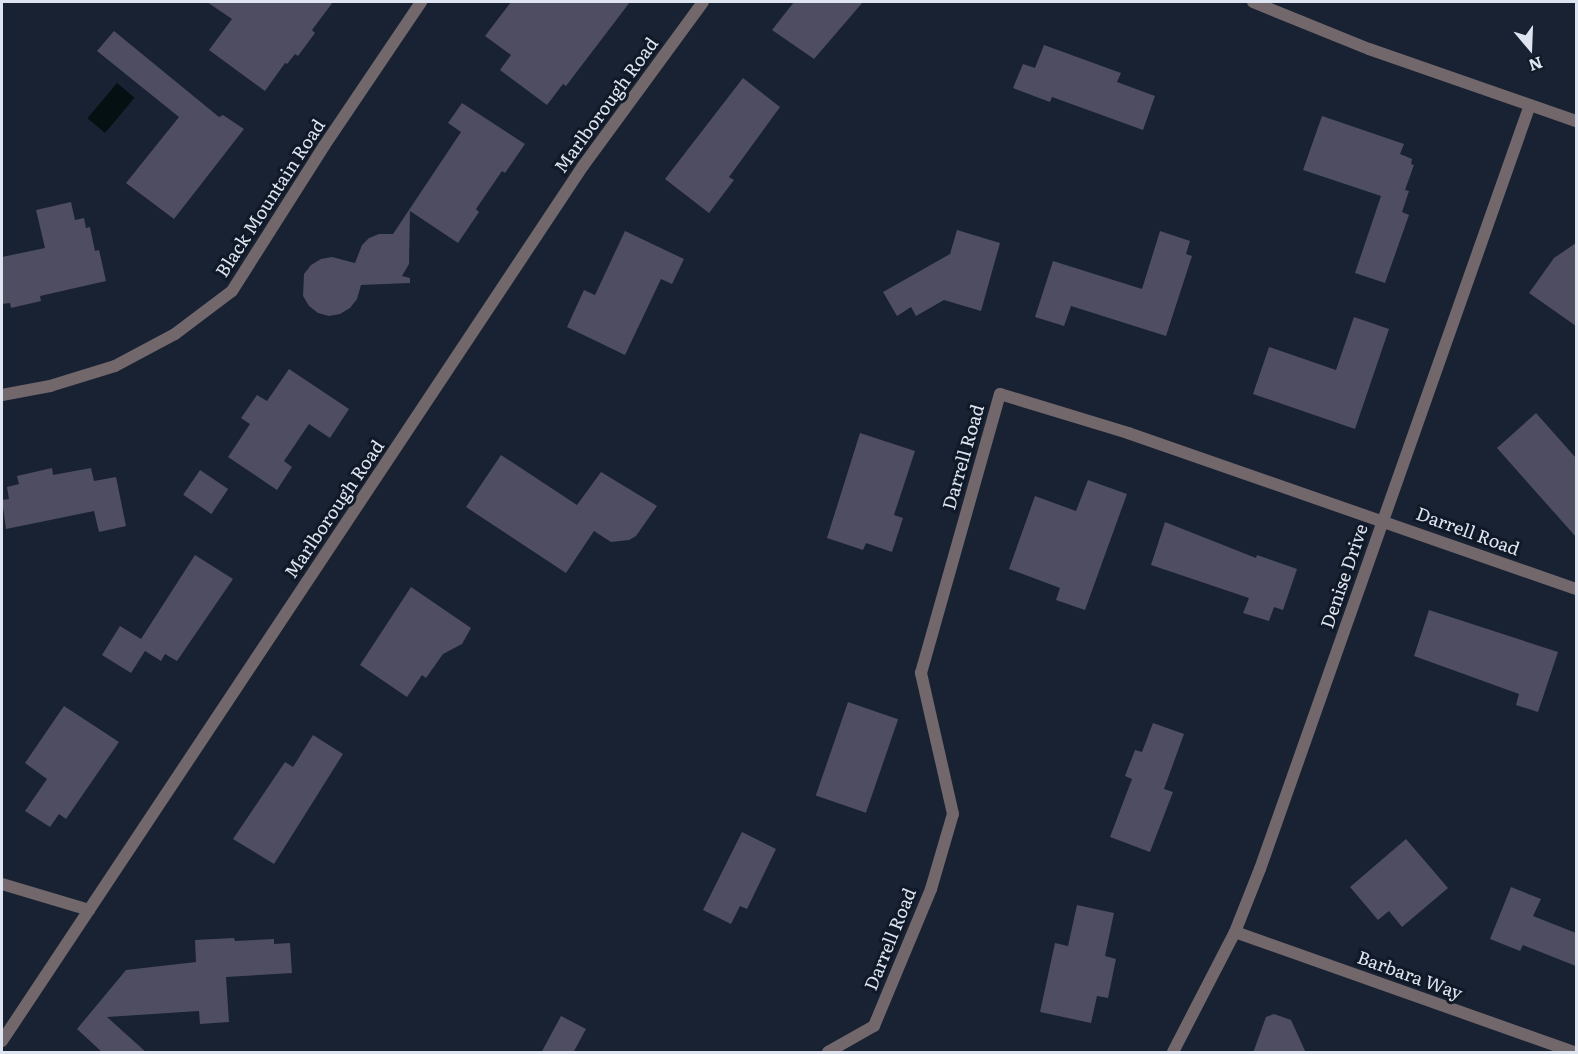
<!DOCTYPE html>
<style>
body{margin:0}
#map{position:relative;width:1578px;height:1054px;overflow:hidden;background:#192232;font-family:Literata,serif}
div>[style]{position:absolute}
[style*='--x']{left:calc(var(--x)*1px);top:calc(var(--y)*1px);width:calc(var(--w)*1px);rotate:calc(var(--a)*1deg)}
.water>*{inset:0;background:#041011;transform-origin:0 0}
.building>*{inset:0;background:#4e4d62;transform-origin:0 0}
.street>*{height:12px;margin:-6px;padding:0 6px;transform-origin:6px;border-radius:6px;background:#72676b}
span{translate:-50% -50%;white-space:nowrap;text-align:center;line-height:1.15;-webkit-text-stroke:6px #101928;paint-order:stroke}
.street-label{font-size:18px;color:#dfe5f0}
.frame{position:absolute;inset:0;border:3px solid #dfe5f0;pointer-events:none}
.north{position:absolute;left:1500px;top:18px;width:60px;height:60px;-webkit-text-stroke:4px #101928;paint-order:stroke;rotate:161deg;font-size:16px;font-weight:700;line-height:24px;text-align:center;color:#dfe5f0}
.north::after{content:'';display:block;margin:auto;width:21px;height:27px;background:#dfe5f0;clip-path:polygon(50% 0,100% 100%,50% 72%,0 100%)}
</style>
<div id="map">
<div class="water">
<i style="left:117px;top:83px;width:23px;height:46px;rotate:40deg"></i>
</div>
<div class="building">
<i style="clip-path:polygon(207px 2px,333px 2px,312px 30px,315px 33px,298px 56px,295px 54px,287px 64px,285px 63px,265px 91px,209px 50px,232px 19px)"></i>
<i style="clip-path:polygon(511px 2px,630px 2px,566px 86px,563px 84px,547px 105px,500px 70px,511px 55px,485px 36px)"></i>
<i style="clip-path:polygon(794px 2px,863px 2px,814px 59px,772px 30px)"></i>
<i style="clip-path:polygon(114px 31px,219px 117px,223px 115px,244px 129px,174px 219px,126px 183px,179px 117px,97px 51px)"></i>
<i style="clip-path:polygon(1044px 45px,1121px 73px,1117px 82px,1155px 96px,1143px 130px,1052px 97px,1050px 102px,1013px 88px,1023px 64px,1035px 68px)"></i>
<i style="clip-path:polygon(743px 78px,780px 107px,729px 177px,734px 180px,709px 213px,665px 179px)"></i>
<i style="clip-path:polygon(462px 103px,525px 144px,505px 173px,502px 171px,476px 209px,479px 212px,458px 243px,410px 211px,409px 264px,402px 276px,410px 278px,410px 283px,361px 285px,357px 299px,350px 308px,340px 314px,329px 316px,318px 313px,309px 306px,303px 296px,304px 274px,311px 265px,321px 259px,332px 257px,355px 263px,362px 245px,369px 238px,379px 234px,393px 234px,461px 132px,448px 123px)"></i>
<i style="clip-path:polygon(1322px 116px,1404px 144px,1400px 154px,1412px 159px,1411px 164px,1414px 165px,1405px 190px,1409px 191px,1402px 212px,1409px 215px,1385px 283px,1355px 273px,1381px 196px,1303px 170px)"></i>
<i style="clip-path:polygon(71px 202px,75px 220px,84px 218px,86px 228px,90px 227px,95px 251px,99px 250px,106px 281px,40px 296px,41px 301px,11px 308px,10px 303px,2px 304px,2px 257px,45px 248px,36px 210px)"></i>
<i style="clip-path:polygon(957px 230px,1000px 243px,981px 311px,944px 300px,916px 316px,911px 307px,897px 316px,883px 292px,950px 254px)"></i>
<i style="clip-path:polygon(625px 231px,684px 259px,672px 284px,661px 279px,625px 355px,567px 327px,584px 290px,595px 295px)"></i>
<i style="clip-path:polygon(1160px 231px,1190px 241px,1186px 254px,1192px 256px,1166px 336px,1071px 306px,1064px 326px,1035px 317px,1053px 261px,1142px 289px)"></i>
<i style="clip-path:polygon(1576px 243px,1576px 326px,1529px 293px,1554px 258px)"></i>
<i style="clip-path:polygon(1354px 317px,1389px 329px,1355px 429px,1253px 394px,1269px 347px,1336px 370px)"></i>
<i style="clip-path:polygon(289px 369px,349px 409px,330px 438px,309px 424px,284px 461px,292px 467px,277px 490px,228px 457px,250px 424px,241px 418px,257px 395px,267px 401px)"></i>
<i style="clip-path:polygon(1536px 413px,1576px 458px,1576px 537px,1497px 448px)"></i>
<i style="clip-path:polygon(860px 433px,915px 451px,894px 515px,903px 518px,892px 552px,866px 543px,863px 550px,827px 538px)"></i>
<i style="clip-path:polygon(501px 455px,577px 505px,601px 472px,657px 506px,636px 536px,629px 540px,611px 542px,594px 531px,566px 573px,466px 507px)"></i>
<i style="clip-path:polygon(52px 468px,53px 475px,91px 468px,94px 481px,116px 477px,126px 526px,99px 532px,94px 511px,6px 529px,2px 500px,9px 499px,7px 487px,19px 484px,17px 476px)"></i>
<i style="left:200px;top:470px;width:34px;height:30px;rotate:34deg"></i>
<i style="clip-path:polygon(1088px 480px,1127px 494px,1085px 610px,1056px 600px,1060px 588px,1009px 569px,1035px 496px,1076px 511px)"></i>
<i style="clip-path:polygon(1165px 522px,1256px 558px,1257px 555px,1297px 569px,1283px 610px,1274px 607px,1269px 621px,1243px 613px,1249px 598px,1151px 565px)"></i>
<i style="clip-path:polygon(195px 555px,233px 579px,177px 661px,165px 654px,161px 661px,145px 651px,131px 673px,102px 655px,120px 626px,141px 639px)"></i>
<i style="clip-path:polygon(411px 587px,471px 628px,462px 644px,443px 654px,426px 678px,422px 675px,407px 697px,360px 665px)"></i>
<i style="clip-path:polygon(1429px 610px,1558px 652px,1538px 712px,1516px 705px,1519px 694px,1414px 656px)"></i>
<i style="left:848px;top:702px;width:53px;height:99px;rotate:19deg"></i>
<i style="clip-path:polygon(64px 706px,119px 742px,66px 819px,59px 814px,50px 827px,25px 811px,47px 779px,25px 763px)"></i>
<i style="clip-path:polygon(1153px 723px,1184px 734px,1164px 789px,1173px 792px,1150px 852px,1110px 837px,1132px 779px,1125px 776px,1135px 750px,1142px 752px)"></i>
<i style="clip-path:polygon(313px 735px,343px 754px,274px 864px,233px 839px,285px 762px,293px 767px)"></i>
<i style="clip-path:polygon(742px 832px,776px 849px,747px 909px,740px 906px,731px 924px,703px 910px)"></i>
<i style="clip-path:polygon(1406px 839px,1448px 888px,1402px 927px,1389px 911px,1378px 920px,1350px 887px)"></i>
<i style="clip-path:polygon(1511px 887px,1541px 899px,1533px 916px,1576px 933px,1576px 966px,1523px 945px,1520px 951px,1490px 939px)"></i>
<i style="clip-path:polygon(1077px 905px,1114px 913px,1105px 956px,1116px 959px,1108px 998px,1097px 996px,1091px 1023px,1040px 1012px,1055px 943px,1068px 946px)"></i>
<i style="clip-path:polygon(234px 938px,235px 941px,274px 939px,274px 944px,290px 943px,292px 973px,226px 977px,229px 1022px,200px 1024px,199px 1011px,107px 1017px,147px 1053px,103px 1053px,77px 1029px,126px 970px,196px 962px,195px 940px)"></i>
<i style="clip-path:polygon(1274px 1014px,1291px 1020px,1306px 1053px,1253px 1053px,1266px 1017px)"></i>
<i style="clip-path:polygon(561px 1016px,586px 1029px,573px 1053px,541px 1053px)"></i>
</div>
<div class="street">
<i style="--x:1253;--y:2;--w:125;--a:22.1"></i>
<i style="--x:1369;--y:49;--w:219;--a:19.2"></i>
<i style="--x:2;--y:395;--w:49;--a:-10.6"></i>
<i style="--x:50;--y:386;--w:68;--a:-17.1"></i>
<i style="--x:115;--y:366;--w:68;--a:-28.1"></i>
<i style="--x:175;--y:334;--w:71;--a:-37"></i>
<i style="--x:232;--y:291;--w:172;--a:-57.6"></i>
<i style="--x:324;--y:146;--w:174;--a:-56"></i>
<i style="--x:2;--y:884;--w:91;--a:16.6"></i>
<i style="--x:1235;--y:932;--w:360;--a:19.5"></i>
<i style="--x:2;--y:1041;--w:1050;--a:-56.42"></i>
<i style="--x:583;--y:166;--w:203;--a:-53.8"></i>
<i style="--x:828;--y:1052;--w:53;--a:-29.5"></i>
<i style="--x:874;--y:1026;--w:148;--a:-67.4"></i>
<i style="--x:931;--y:889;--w:78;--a:-73.7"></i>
<i style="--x:953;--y:814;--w:145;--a:-102.8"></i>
<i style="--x:921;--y:673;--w:290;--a:-74.2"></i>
<i style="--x:1000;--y:394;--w:134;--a:16.9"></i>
<i style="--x:1128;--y:433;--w:474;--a:19.2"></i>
<i style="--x:1173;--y:1052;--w:135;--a:-62.7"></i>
<i style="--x:1235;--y:932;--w:68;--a:-68.4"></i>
<i style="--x:1260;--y:869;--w:810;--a:-70.54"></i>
</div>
<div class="street-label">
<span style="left:606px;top:105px;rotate:-54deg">Marlborough Road</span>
<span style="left:270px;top:198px;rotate:-57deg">Black Mountain Road</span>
<span style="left:963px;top:457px;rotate:-74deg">Darrell Road</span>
<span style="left:334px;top:509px;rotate:-56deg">Marlborough Road</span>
<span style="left:1468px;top:531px;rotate:20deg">Darrell Road</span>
<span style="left:1344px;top:576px;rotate:-71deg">Denise Drive</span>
<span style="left:890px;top:939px;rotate:-68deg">Darrell Road</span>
<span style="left:1410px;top:975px;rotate:20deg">Barbara Way</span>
</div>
<div class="frame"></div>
<div class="north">N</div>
</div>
